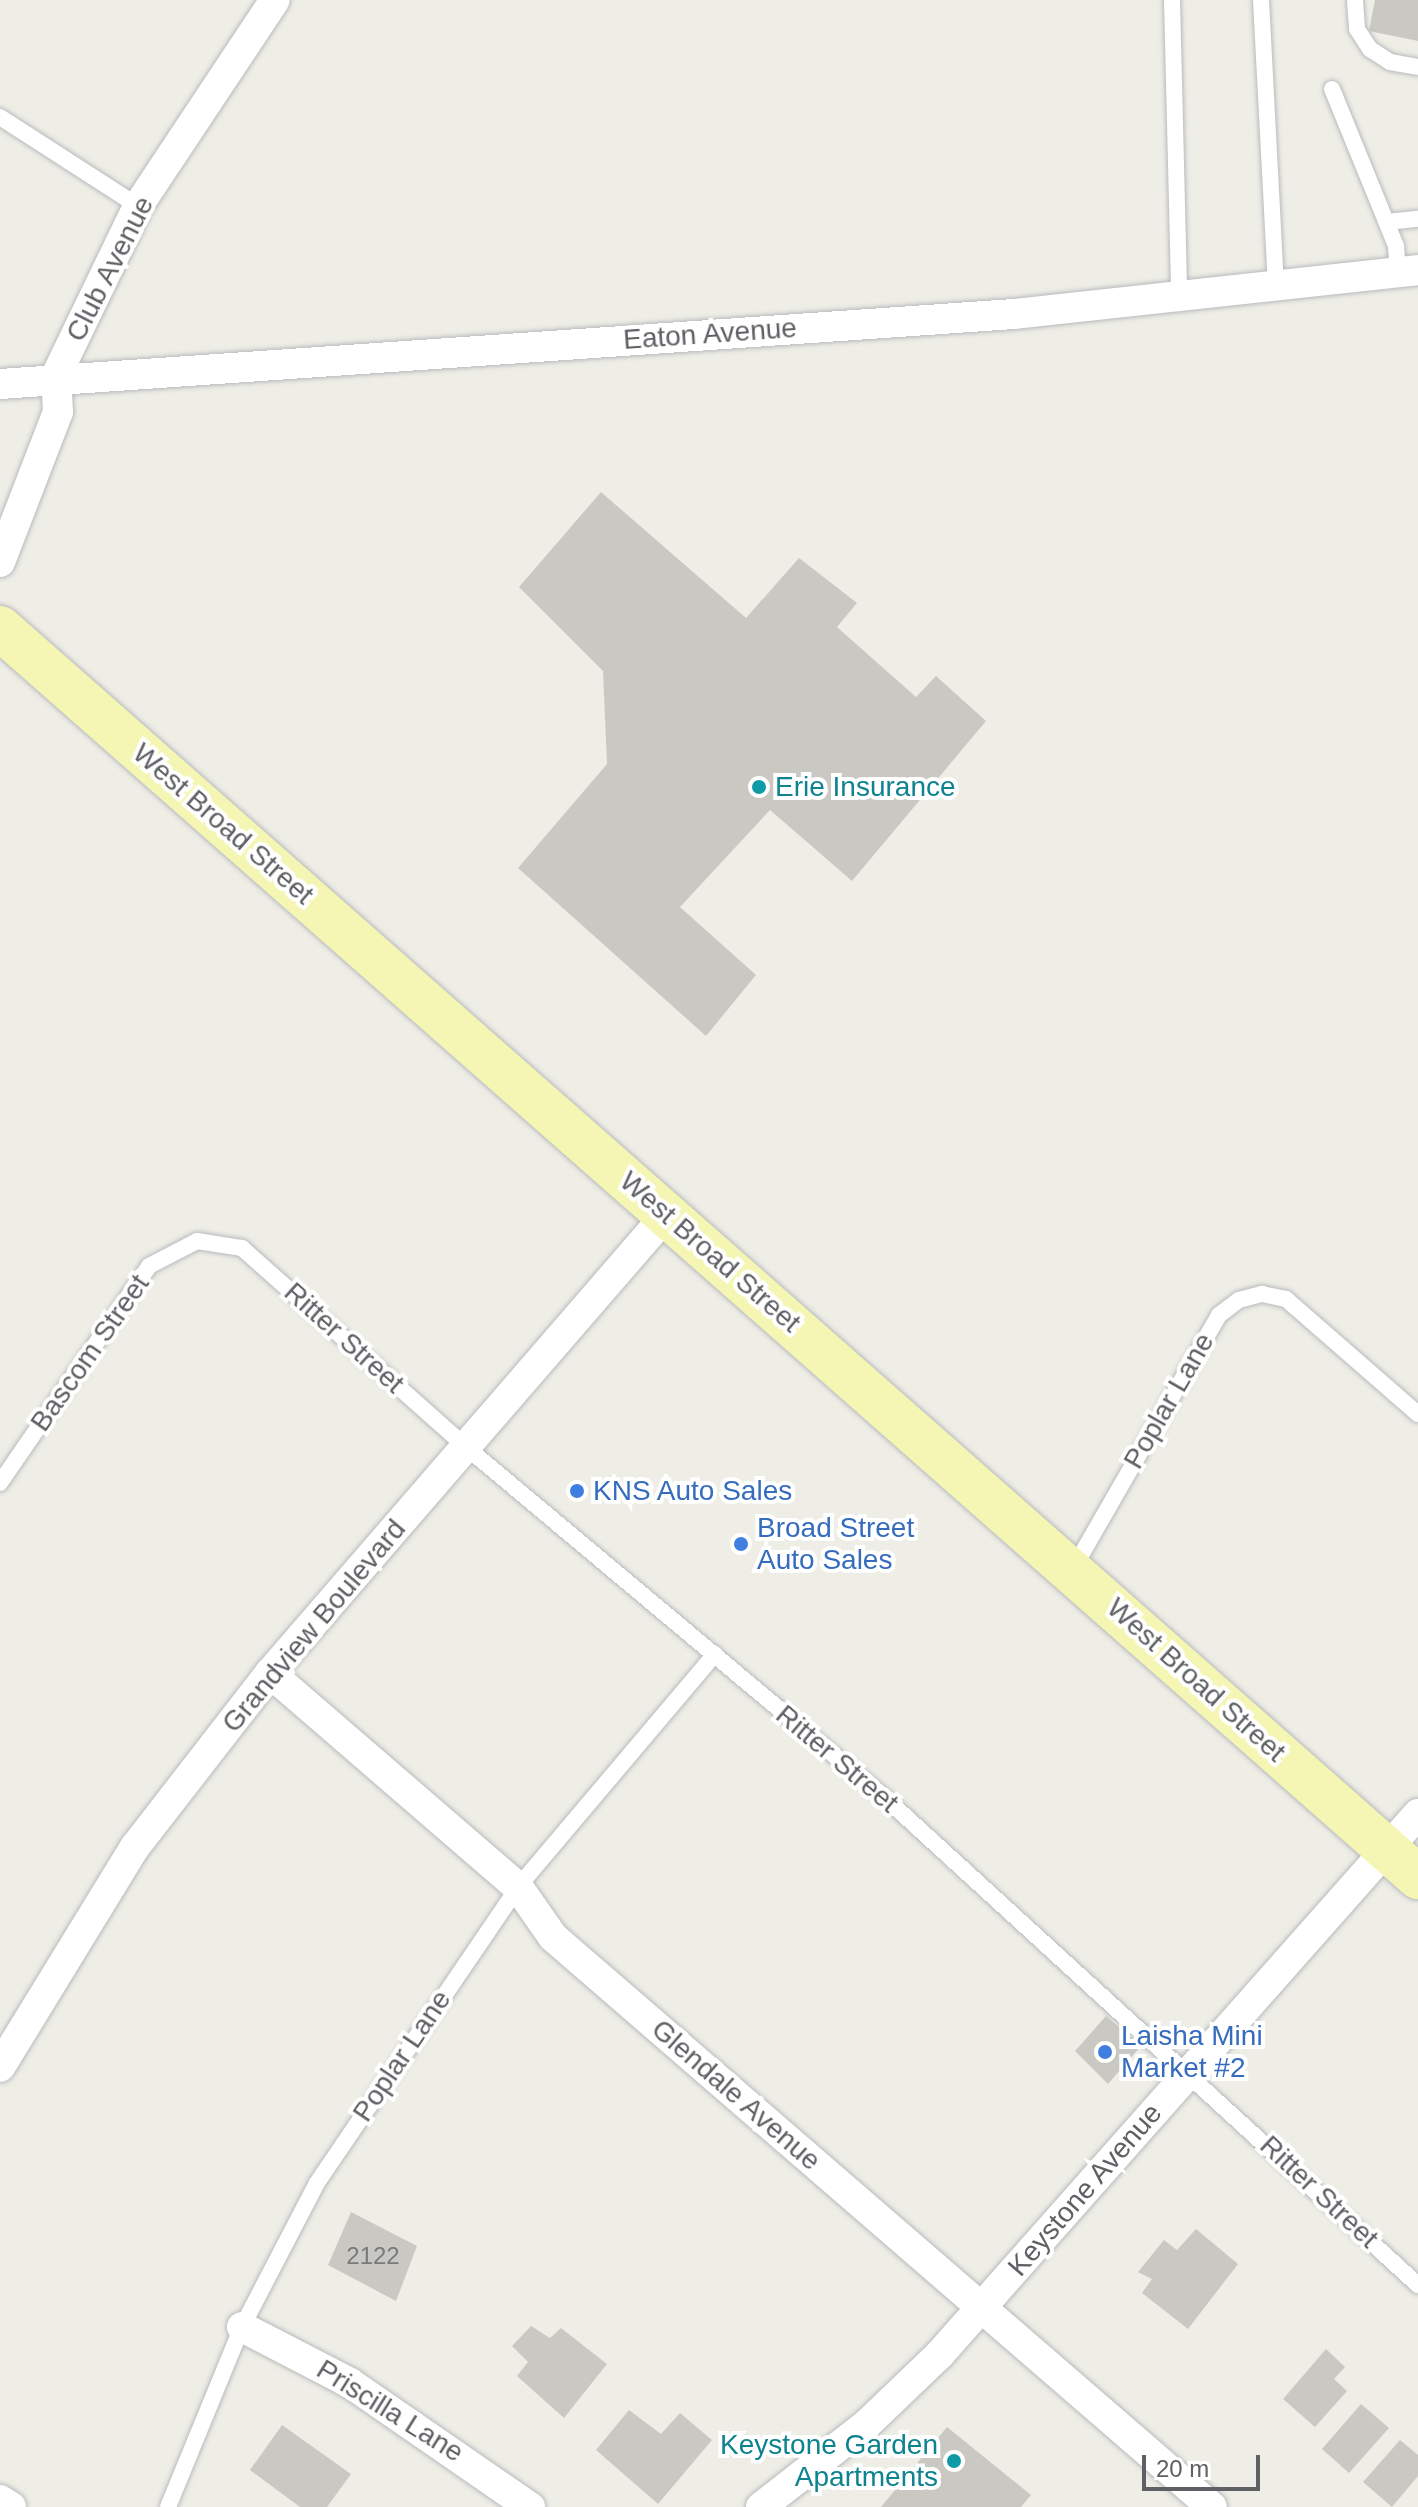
<!DOCTYPE html>
<html>
<head>
<meta charset="utf-8">
<style>
  body { margin:0 }
  #map { position:relative; width:1418px; height:2507px; overflow:hidden; background:#eeeee6; font-family:Helvetica,sans-serif }
  div>[style] { position:absolute }
  .building>* { inset:0; background:#cac8c2 }
  .roads { filter:drop-shadow(0 0 2px #b8babe) drop-shadow(0 0 2px #b8babe) }
  .service>* { height:16px; margin:-8px; padding:0 8px; transform-origin:8px; border-radius:8px; background:#fff }
  .minor>* { height:30px; margin:-15px; padding:0 15px; transform-origin:15px; border-radius:15px; background:#fff }
  .primary>* { height:44px; margin:-22px; padding:0 22px; transform-origin:22px; border-radius:22px; background:#f5f5b4 }
  .dots>* { width:22px; height:22px; translate:-50% -50%; box-sizing:border-box; border:4px solid #fff; border-radius:50% }
  span { translate:-50% -50%; white-space:nowrap; text-align:center; line-height:1.15; -webkit-text-stroke:8px #fff; paint-order:stroke }
  .number-label { font-size:24px; color:#797a7c }
  .number-label span { -webkit-text-stroke-width:0 }
  .street-label { font-size:28px; color:#5e6064 }
  .culture-label { font-size:28px; color:#0d838f }
  .left { translate:0 -50%; text-align:left }
  .right { translate:-100% -50%; text-align:right }
  .shop-label { font-size:28px; color:#366cbe }
  .scale { position:absolute; left:1142px; top:2455px; width:118px; height:36px; box-sizing:border-box; border:4px solid #5e6064; border-top:0; padding-left:10px; font-size:24px; line-height:28px; white-space:nowrap; color:#5e6064; -webkit-text-stroke:6px #fff; paint-order:stroke }
</style>
</head>
<body>
<div id="map">
  <div class="building">
    <i style="clip-path:polygon(1375px 0,1418px 0,1418px 41px,1369px 31px)"></i>
    <i style="clip-path:polygon(601px 492px,746px 618px,799px 558px,857px 603px,837px 627px,916px 697px,936px 676px,986px 721px,852px 881px,770px 810px,680px 907px,756px 975px,706px 1036px,518px 868px,607px 764px,603px 671px,519px 587px)"></i>
    <i style="clip-path:polygon(1106px 2016px,1141px 2046px,1108px 2084px,1075px 2051px)"></i>
    <i style="clip-path:polygon(351px 2212px,417px 2246px,396px 2301px,328px 2265px)"></i>
    <i style="clip-path:polygon(1196px 2229px,1238px 2264px,1188px 2329px,1142px 2293px,1152px 2279px,1138px 2272px,1164px 2240px,1177px 2250px)"></i>
    <i style="clip-path:polygon(531px 2326px,550px 2338px,561px 2328px,607px 2364px,564px 2418px,517px 2376px,528px 2362px,512px 2346px)"></i>
    <i style="clip-path:polygon(1326px 2349px,1345px 2367px,1334px 2379px,1347px 2391px,1315px 2427px,1283px 2399px)"></i>
    <i style="clip-path:polygon(1361px 2404px,1389px 2428px,1349px 2473px,1322px 2449px)"></i>
    <i style="clip-path:polygon(629px 2410px,661px 2434px,680px 2413px,712px 2440px,658px 2504px,596px 2450px)"></i>
    <i style="clip-path:polygon(282px 2425px,351px 2474px,327px 2507px,300px 2507px,250px 2470px)"></i>
    <i style="clip-path:polygon(947px 2427px,1031px 2495px,1021px 2507px,881px 2507px)"></i>
    <i style="clip-path:polygon(1400px 2440px,1418px 2455px,1418px 2476px,1392px 2507px,1363px 2482px)"></i>
  </div>
  <div class="roads">
    <div class="service">
      <i style="left:1172px;top:0;width:296px;rotate:88.6deg"></i>
      <i style="left:1261px;top:0;width:285px;rotate:87deg"></i>
      <i style="left:1355px;top:0;width:29px;rotate:86deg"></i>
      <i style="left:1357px;top:29px;width:24px;rotate:57deg"></i>
      <i style="left:1370px;top:49px;width:24px;rotate:33deg"></i>
      <i style="left:1390px;top:62px;width:28px;rotate:10deg"></i>
      <i style="left:1332px;top:89px;width:170px;rotate:67.8deg"></i>
      <i style="left:1396px;top:246px;width:26px;rotate:86deg"></i>
      <i style="left:0;top:117px;width:164px;rotate:32.8deg"></i>
      <i style="left:1387px;top:222px;width:31px;rotate:-6deg"></i>
      <i style="left:0;top:1483px;width:263px;rotate:-55.5deg"></i>
      <i style="left:149px;top:1266px;width:54px;rotate:-27.5deg"></i>
      <i style="left:197px;top:1241px;width:46px;rotate:8.8deg"></i>
      <i style="left:242px;top:1248px;width:300px;rotate:41.6deg"></i>
      <i style="left:466px;top:1447px;width:544px;rotate:39.93deg"></i>
      <i style="left:883px;top:1796px;width:725px;rotate:42.43deg"></i>
      <i style="left:1073px;top:1569px;width:293px;rotate:-60.1deg"></i>
      <i style="left:1219px;top:1315px;width:25px;rotate:-37deg"></i>
      <i style="left:1239px;top:1300px;width:24px;rotate:-15deg"></i>
      <i style="left:1262px;top:1294px;width:25px;rotate:12deg"></i>
      <i style="left:1286px;top:1299px;width:175px;rotate:41.1deg"></i>
      <i style="left:168px;top:2507px;width:195px;rotate:-67.7deg"></i>
      <i style="left:242px;top:2327px;width:162px;rotate:-62.5deg"></i>
      <i style="left:317px;top:2183px;width:358px;rotate:-55.8deg"></i>
      <i style="left:518px;top:1887px;width:305px;rotate:-49.8deg"></i>
    </div>
    <div class="minor">
      <i style="left:0;top:384px;width:1016px;rotate:-3.95deg"></i>
      <i style="left:1014px;top:314px;width:406px;rotate:-6.2deg"></i>
      <i style="left:0;top:562px;width:161px;rotate:-68.9deg"></i>
      <i style="left:58px;top:412px;width:36px;rotate:-93deg"></i>
      <i style="left:56px;top:376px;width:189px;rotate:-64.2deg"></i>
      <i style="left:138px;top:206px;width:247px;rotate:-56.4deg"></i>
      <i style="left:270px;top:1673px;width:328px;rotate:40.8deg"></i>
      <i style="left:518px;top:1887px;width:61px;rotate:55deg"></i>
      <i style="left:553px;top:1937px;width:871px;rotate:40.86deg"></i>
      <i style="left:0;top:2067px;width:258px;rotate:-58.5deg"></i>
      <i style="left:135px;top:1847px;width:220px;rotate:-52.2deg"></i>
      <i style="left:270px;top:1673px;width:607px;rotate:-49.14deg"></i>
      <i style="left:242px;top:2327px;width:122px;rotate:27.4deg"></i>
      <i style="left:350px;top:2383px;width:219px;rotate:34.6deg"></i>
      <i style="left:0;top:2500px;width:13px;rotate:32deg"></i>
      <i style="left:761px;top:2507px;width:133px;rotate:-38deg"></i>
      <i style="left:866px;top:2425px;width:103px;rotate:-43.8deg"></i>
      <i style="left:940px;top:2354px;width:721px;rotate:-48.49deg"></i>
    </div>
    <div class="primary">
      <i style="left:0;top:628px;width:1890px;rotate:41.37deg"></i>
    </div>
  </div>
  <div class="dots">
    <i style="left:759px;top:787px;background:#0f9aa8"></i>
    <i style="left:577px;top:1491px;background:#3f7fe0"></i>
    <i style="left:741px;top:1544px;background:#3f7fe0"></i>
    <i style="left:1105px;top:2052px;background:#3f7fe0"></i>
    <i style="left:954px;top:2461px;background:#0f9aa8"></i>
  </div>
  <div class="number-label">
    <span style="left:373px;top:2256px">2122</span>
  </div>
  <div class="street-label">
    <span style="left:110px;top:269px;rotate:-63deg">Club Avenue</span>
    <span style="left:710px;top:334px;rotate:-4deg">Eaton Avenue</span>
    <span style="left:223px;top:824px;rotate:41deg">West Broad Street</span>
    <span style="left:710px;top:1252px;rotate:41deg">West Broad Street</span>
    <span style="left:344px;top:1338px;rotate:42deg">Ritter Street</span>
    <span style="left:90px;top:1353px;rotate:-55deg">Bascom Street</span>
    <span style="left:1169px;top:1401px;rotate:-60deg">Poplar Lane</span>
    <span style="left:314px;top:1626px;rotate:-50deg">Grandview Boulevard</span>
    <span style="left:1196px;top:1680px;rotate:42deg">West Broad Street</span>
    <span style="left:837px;top:1759px;rotate:40deg">Ritter Street</span>
    <span style="left:402px;top:2056px;rotate:-56deg">Poplar Lane</span>
    <span style="left:736px;top:2095px;rotate:41deg">Glendale Avenue</span>
    <span style="left:1085px;top:2190px;rotate:-49deg">Keystone Avenue</span>
    <span style="left:1319px;top:2192px;rotate:43deg">Ritter Street</span>
    <span style="left:390px;top:2411px;rotate:32deg">Priscilla Lane</span>
  </div>
  <div class="culture-label">
    <span class="left" style="left:775px;top:787px">Erie Insurance</span>
    <span class="right" style="left:938px;top:2461px">Keystone Garden<br>Apartments</span>
  </div>
  <div class="shop-label">
    <span class="left" style="left:593px;top:1491px">KNS Auto Sales</span>
    <span class="left" style="left:757px;top:1544px">Broad Street<br>Auto Sales</span>
    <span class="left" style="left:1121px;top:2052px">Laisha Mini<br>Market #2</span>
  </div>
  <div class="scale">20 m</div>
</div>
</body>
</html>
